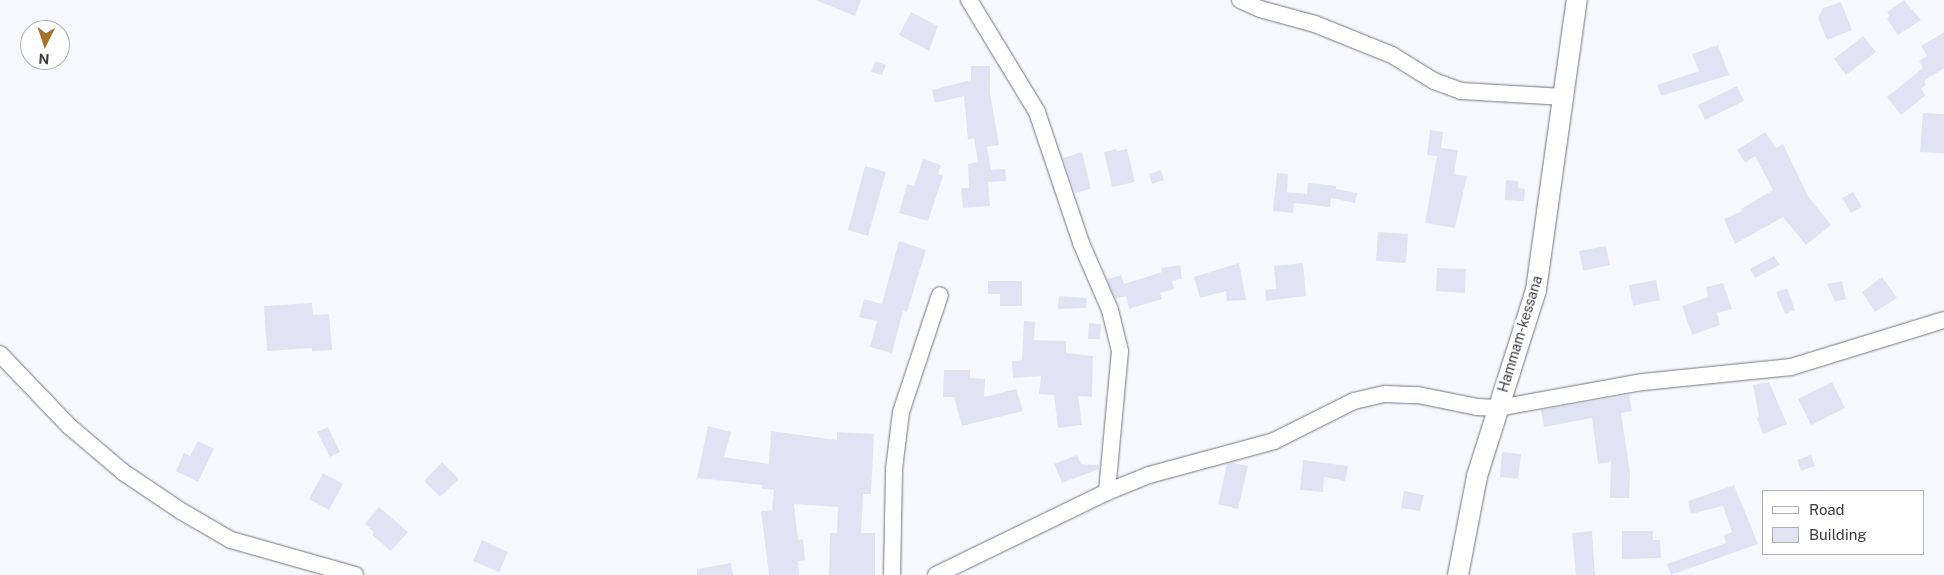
<!DOCTYPE html>
<html>
<head>
<meta charset="utf-8">
<style>
  body { margin:0 }
  #map { position:relative; width:1944px; height:575px; overflow:hidden; background:#f7f8ff; font-family:"Public Sans",sans-serif }
  div>[style] { position:absolute }
  .building>* { inset:0; background:#e1e3f5 }
  .roads { filter:drop-shadow(0 0 1px #747584) drop-shadow(0 0 1px #747584) }
  .minor>* { height:16px; margin:-8px; padding:0 8px; transform-origin:8px; border-radius:8px; background:#fff }
  .tertiary>* { height:20px; margin:-10px; padding:0 10px; transform-origin:10px; border-radius:10px; background:#fff }
  span { translate:-50% -50%; white-space:nowrap; text-align:center; line-height:1.15; -webkit-text-stroke:5px #fff; paint-order:stroke }
  .street-label { font-size:14px; color:#3b3b42 }
  .legend { position:absolute; left:1762px; top:490px; width:162px; height:65px; box-sizing:border-box; background:#fff; border:1px solid #b1b1b3; margin:0; padding:6px 9px; list-style:none; font-size:15px; color:#3b3b42 }
  .legend li { display:flex; align-items:center; gap:10px; height:25px }
  .legend b { width:25px; border:1px solid #b1b1b3 }
  .north { position:absolute; left:20px; top:20px; width:50px; height:50px; box-sizing:border-box; background:#fff; border:1px solid #b1b1b3; border-radius:50%; rotate:184deg; font-size:14px; font-weight:700; line-height:20px; text-align:center; color:#3b3b42 }
  .north::after { content:''; display:block; margin:auto; width:18px; height:22px; background:#a6722b; clip-path:polygon(50% 0,100% 100%,50% 72%,0 100%) }
</style>
</head>
<body>
<div id="map">
  <div class="building">
    <i style="clip-path:polygon(815px 0,861px 0,855px 16px)"></i>
    <i style="clip-path:polygon(1904px 0,1921px 20px,1898px 35px,1887px 19px,1890px 16px,1887px 12px)"></i>
    <i style="clip-path:polygon(1841px 2px,1852px 30px,1827px 40px,1818px 18px,1823px 8px)"></i>
    <i style="clip-path:polygon(911px 12px,938px 26px,929px 51px,899px 35px)"></i>
    <i style="clip-path:polygon(1944px 32px,1944px 68px,1924px 81px,1926px 84px,1921px 89px,1926px 95px,1901px 115px,1887px 97px,1923px 68px,1919px 61px,1927px 56px,1921px 46px)"></i>
    <i style="clip-path:polygon(1863px 36px,1876px 52px,1846px 75px,1834px 59px)"></i>
    <i style="clip-path:polygon(1718px 45px,1729px 75px,1661px 96px,1657px 85px,1699px 71px,1692px 54px)"></i>
    <i style="clip-path:polygon(875px 61px,886px 65px,882px 75px,871px 72px)"></i>
    <i style="clip-path:polygon(971px 66px,990px 66px,990px 93px,999px 145px,987px 147px,991px 170px,1005px 169px,1006px 181px,988px 182px,990px 206px,963px 208px,961px 188px,969px 188px,968px 164px,978px 162px,974px 138px,968px 140px,964px 96px,935px 103px,932px 90px,971px 80px)"></i>
    <i style="clip-path:polygon(1737px 86px,1744px 101px,1705px 120px,1698px 105px)"></i>
    <i style="clip-path:polygon(1923px 113px,1944px 114px,1944px 153px,1920px 152px)"></i>
    <i style="clip-path:polygon(1430px 130px,1443px 132px,1441px 148px,1458px 150px,1454px 174px,1467px 176px,1455px 228px,1425px 223px,1437px 156px,1427px 155px)"></i>
    <i style="clip-path:polygon(1765px 132px,1776px 148px,1783px 144px,1808px 196px,1831px 225px,1806px 245px,1783px 217px,1735px 244px,1724px 219px,1742px 211px,1741px 209px,1773px 190px,1755px 156px,1745px 163px,1737px 150px)"></i>
    <i style="clip-path:polygon(1116px 149px,1117px 151px,1127px 149px,1135px 182px,1112px 187px,1104px 152px)"></i>
    <i style="clip-path:polygon(1082px 152px,1091px 189px,1075px 193px,1063px 158px)"></i>
    <i style="clip-path:polygon(923px 159px,941px 165px,938px 174px,943px 176px,928px 221px,899px 213px,907px 184px,914px 186px)"></i>
    <i style="clip-path:polygon(865px 166px,886px 172px,868px 236px,848px 230px)"></i>
    <i style="clip-path:polygon(1161px 170px,1164px 180px,1152px 184px,1149px 174px)"></i>
    <i style="clip-path:polygon(1277px 173px,1288px 174px,1287px 192px,1307px 194px,1308px 183px,1336px 186px,1336px 189px,1357px 193px,1355px 203px,1331px 198px,1330px 207px,1294px 203px,1293px 213px,1273px 211px)"></i>
    <i style="clip-path:polygon(1506px 180px,1518px 181px,1518px 188px,1525px 189px,1524px 201px,1505px 200px)"></i>
    <i style="clip-path:polygon(1853px 192px,1862px 207px,1851px 213px,1842px 198px)"></i>
    <i style="clip-path:polygon(1378px 232px,1408px 234px,1406px 263px,1376px 261px)"></i>
    <i style="clip-path:polygon(899px 241px,926px 250px,907px 312px,903px 311px,892px 353px,870px 347px,877px 321px,859px 317px,864px 299px,882px 304px)"></i>
    <i style="clip-path:polygon(1606px 246px,1610px 265px,1583px 271px,1579px 251px)"></i>
    <i style="clip-path:polygon(1774px 256px,1780px 265px,1755px 278px,1750px 269px)"></i>
    <i style="clip-path:polygon(1239px 263px,1246px 300px,1227px 301px,1226px 291px,1200px 298px,1194px 277px)"></i>
    <i style="clip-path:polygon(1303px 263px,1306px 296px,1266px 301px,1265px 290px,1276px 289px,1274px 266px)"></i>
    <i style="clip-path:polygon(1180px 265px,1182px 279px,1172px 281px,1174px 289px,1160px 293px,1162px 299px,1129px 309px,1126px 296px,1116px 299px,1107px 279px,1121px 275px,1124px 284px,1162px 272px,1161px 268px)"></i>
    <i style="clip-path:polygon(1437px 268px,1466px 269px,1465px 293px,1436px 291px)"></i>
    <i style="clip-path:polygon(1882px 277px,1897px 298px,1875px 312px,1862px 292px)"></i>
    <i style="clip-path:polygon(1656px 280px,1660px 300px,1633px 306px,1629px 285px)"></i>
    <i style="clip-path:polygon(988px 281px,1022px 281px,1022px 306px,1000px 306px,1000px 294px,988px 294px)"></i>
    <i style="clip-path:polygon(1842px 281px,1846px 299px,1835px 302px,1827px 284px)"></i>
    <i style="clip-path:polygon(1723px 283px,1732px 309px,1717px 313px,1720px 325px,1692px 335px,1682px 306px,1708px 297px,1706px 287px)"></i>
    <i style="clip-path:polygon(1787px 288px,1795px 310px,1785px 314px,1776px 292px)"></i>
    <i style="clip-path:polygon(1059px 296px,1087px 298px,1086px 308px,1058px 309px)"></i>
    <i style="clip-path:polygon(312px 303px,313px 315px,329px 314px,332px 350px,312px 351px,312px 348px,267px 351px,264px 306px)"></i>
    <i style="clip-path:polygon(1024px 321px,1035px 322px,1034px 340px,1066px 341px,1066px 353px,1093px 356px,1092px 397px,1078px 396px,1082px 425px,1058px 428px,1054px 395px,1039px 394px,1041px 376px,1013px 378px,1012px 361px,1022px 360px)"></i>
    <i style="clip-path:polygon(1089px 323px,1101px 324px,1100px 339px,1088px 339px)"></i>
    <i style="clip-path:polygon(944px 370px,970px 370px,970px 378px,985px 379px,984px 397px,1016px 389px,1023px 411px,962px 426px,954px 397px,943px 397px)"></i>
    <i style="clip-path:polygon(1769px 382px,1787px 424px,1763px 434px,1757px 418px,1759px 417px,1753px 385px)"></i>
    <i style="clip-path:polygon(1832px 382px,1845px 408px,1811px 425px,1798px 399px)"></i>
    <i style="clip-path:polygon(1629px 395px,1632px 411px,1621px 413px,1630px 473px,1629px 498px,1610px 498px,1611px 462px,1598px 464px,1592px 418px,1544px 427px,1541px 410px)"></i>
    <i style="clip-path:polygon(708px 426px,731px 432px,724px 457px,769px 464px,771px 431px,837px 440px,837px 432px,874px 434px,871px 494px,863px 494px,861px 533px,875px 533px,875px 575px,829px 575px,830px 533px,837px 533px,838px 507px,794px 504px,798px 540px,803px 539px,805px 560px,798px 561px,799px 575px,769px 575px,761px 511px,772px 510px,774px 490px,762px 489px,762px 485px,697px 478px)"></i>
    <i style="clip-path:polygon(328px 427px,340px 452px,330px 457px,317px 432px)"></i>
    <i style="clip-path:polygon(198px 441px,214px 449px,198px 482px,176px 471px,184px 453px,190px 456px)"></i>
    <i style="clip-path:polygon(1502px 452px,1521px 454px,1518px 479px,1500px 477px)"></i>
    <i style="clip-path:polygon(1077px 455px,1081px 464px,1099px 465px,1099px 469px,1062px 483px,1054px 464px)"></i>
    <i style="clip-path:polygon(1811px 455px,1815px 466px,1801px 471px,1797px 460px)"></i>
    <i style="clip-path:polygon(1303px 460px,1348px 466px,1345px 481px,1324px 477px,1323px 492px,1300px 490px)"></i>
    <i style="clip-path:polygon(442px 462px,459px 479px,440px 497px,424px 481px)"></i>
    <i style="clip-path:polygon(1233px 463px,1248px 466px,1238px 509px,1218px 504px,1227px 464px)"></i>
    <i style="clip-path:polygon(323px 473px,343px 484px,329px 510px,309px 499px)"></i>
    <i style="clip-path:polygon(1734px 485px,1758px 544px,1671px 575px,1667px 564px,1726px 543px,1724px 535px,1732px 532px,1723px 506px,1691px 514px,1688px 501px)"></i>
    <i style="clip-path:polygon(1404px 491px,1424px 495px,1420px 511px,1401px 508px)"></i>
    <i style="clip-path:polygon(379px 507px,408px 532px,391px 551px,372px 535px,374px 532px,365px 524px)"></i>
    <i style="clip-path:polygon(1592px 531px,1595px 575px,1576px 575px,1572px 533px)"></i>
    <i style="clip-path:polygon(1622px 531px,1653px 531px,1653px 540px,1660px 540px,1661px 558px,1622px 559px)"></i>
    <i style="clip-path:polygon(482px 540px,508px 552px,499px 572px,473px 561px)"></i>
    <i style="clip-path:polygon(731px 563px,733px 575px,697px 575px,697px 569px)"></i>
  </div>
  <div class="roads">
    <div class="minor">
      <i style="left:969px;top:0;width:131px;rotate:58.7deg"></i>
      <i style="left:1037px;top:112px;width:138px;rotate:71.4deg"></i>
      <i style="left:1081px;top:243px;width:73px;rotate:66.6deg"></i>
      <i style="left:1110px;top:310px;width:42px;rotate:76.3deg"></i>
      <i style="left:1120px;top:351px;width:142px;rotate:95.3deg"></i>
      <i style="left:1240px;top:0;width:22px;rotate:24deg"></i>
      <i style="left:1260px;top:9px;width:57px;rotate:15.3deg"></i>
      <i style="left:1315px;top:24px;width:83px;rotate:21.9deg"></i>
      <i style="left:1392px;top:55px;width:49px;rotate:31.8deg"></i>
      <i style="left:1434px;top:81px;width:29px;rotate:20deg"></i>
      <i style="left:1461px;top:91px;width:104px;rotate:3.3deg"></i>
      <i style="left:0;top:354px;width:100px;rotate:46.2deg"></i>
      <i style="left:69px;top:426px;width:71px;rotate:40.4deg"></i>
      <i style="left:123px;top:472px;width:70px;rotate:33.9deg"></i>
      <i style="left:181px;top:511px;width:58px;rotate:30.1deg"></i>
      <i style="left:231px;top:540px;width:129px;rotate:15.8deg"></i>
      <i style="left:892px;top:575px;width:106px;rotate:-88.9deg"></i>
      <i style="left:894px;top:469px;width:57px;rotate:-83deg"></i>
      <i style="left:901px;top:412px;width:123px;rotate:-71.6deg"></i>
      <i style="left:936px;top:575px;width:190px;rotate:-25.9deg"></i>
      <i style="left:1107px;top:492px;width:45px;rotate:-22deg"></i>
      <i style="left:1149px;top:475px;width:130px;rotate:-15.2deg"></i>
      <i style="left:1274px;top:441px;width:89px;rotate:-26.6deg"></i>
      <i style="left:1354px;top:401px;width:32px;rotate:-13deg"></i>
      <i style="left:1385px;top:394px;width:33px;rotate:2deg"></i>
      <i style="left:1418px;top:395px;width:60px;rotate:11.5deg"></i>
      <i style="left:1477px;top:407px;width:21px;rotate:3deg"></i>
      <i style="left:1498px;top:408px;width:147px;rotate:-10.2deg"></i>
      <i style="left:1643px;top:382px;width:149px;rotate:-5.8deg"></i>
      <i style="left:1791px;top:367px;width:160px;rotate:-17.1deg"></i>
    </div>
    <div class="tertiary">
      <i style="left:1458px;top:575px;width:101px;rotate:-79.1deg"></i>
      <i style="left:1477px;top:476px;width:195px;rotate:-72.4deg"></i>
      <i style="left:1536px;top:290px;width:293px;rotate:-82deg"></i>
    </div>
  </div>
  <div class="street-label">
    <span style="left:1520px;top:334px;rotate:-73deg">Hammam-kessana</span>
  </div>
  <ul class="legend">
  <li><b style="height:6px;background:#fff"></b>Road</li>
  <li><b style="height:14px;background:#e1e3f5"></b>Building</li>
  </ul>
  <div class="north">N</div>
</div>
</body>
</html>
